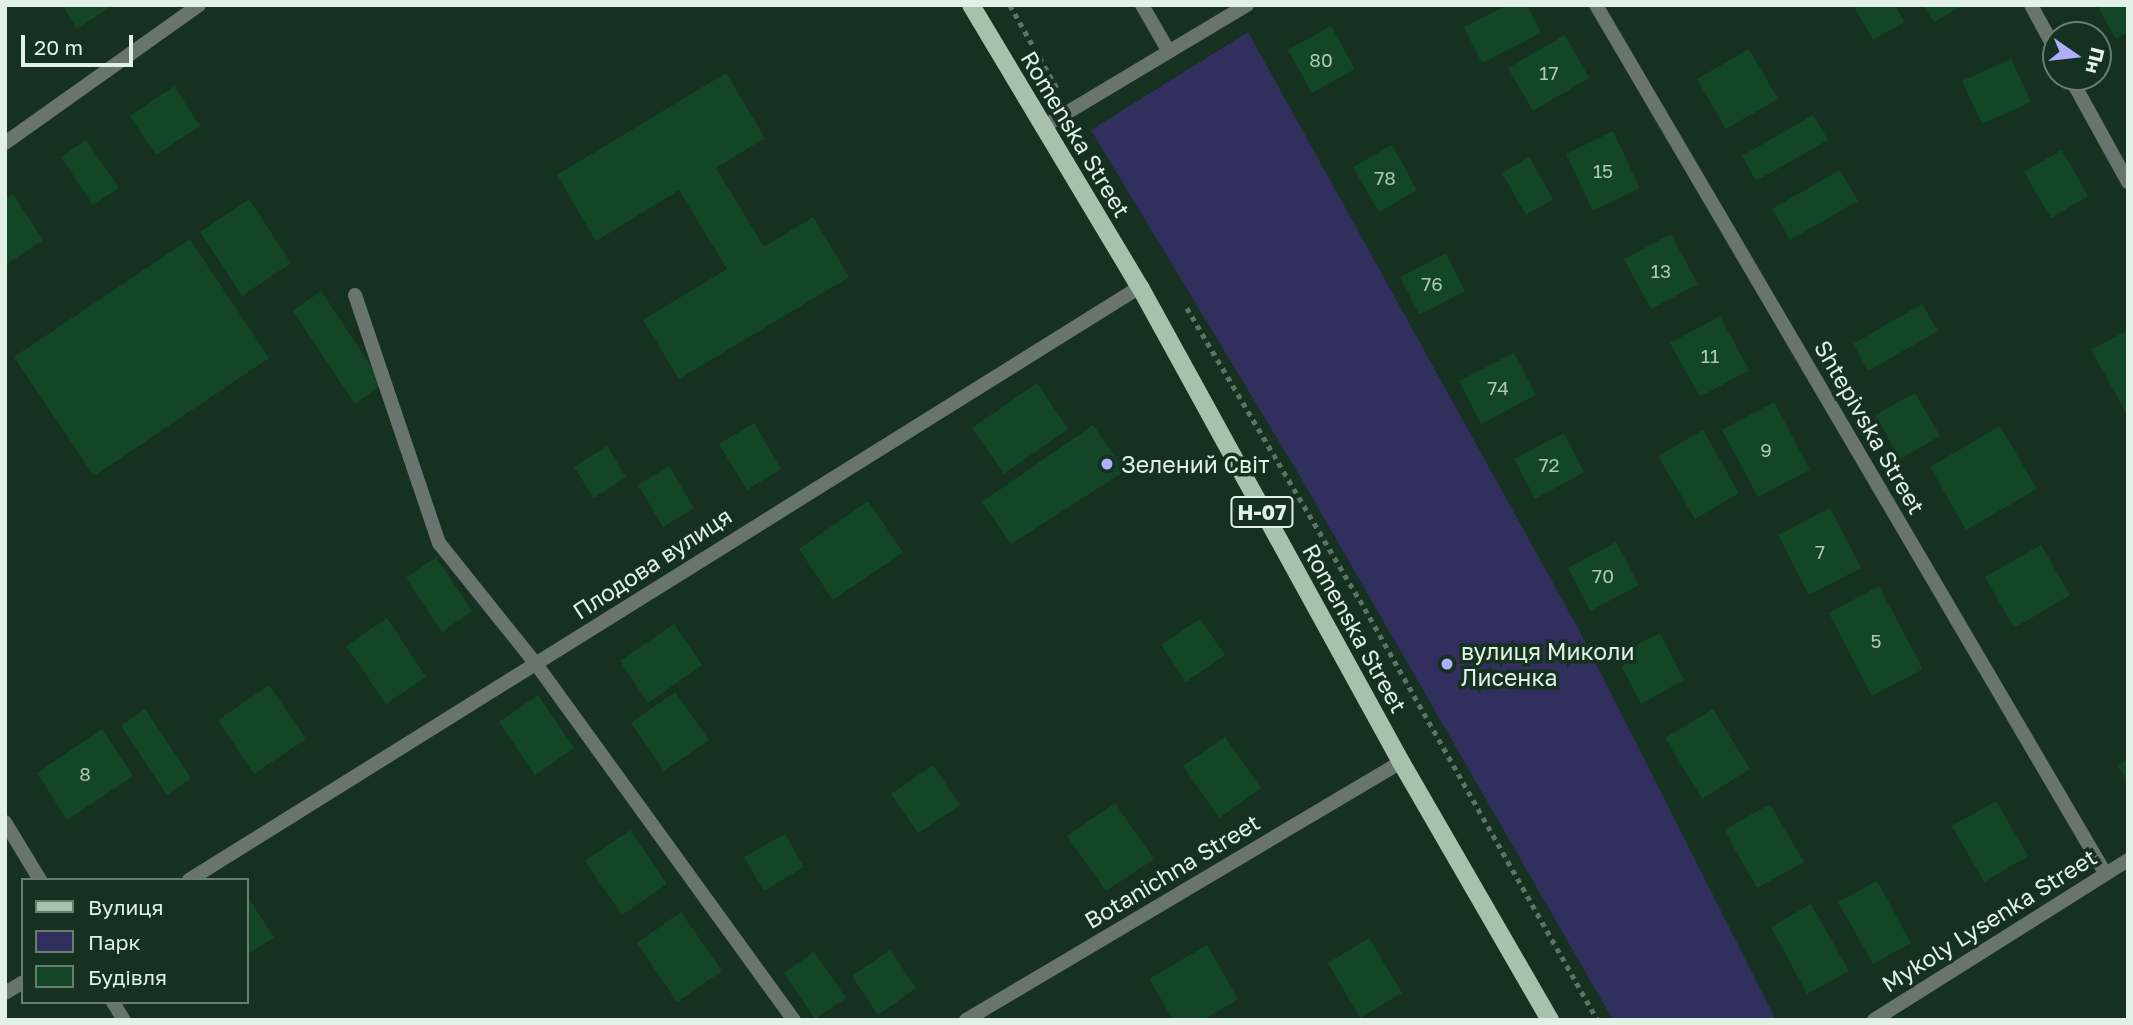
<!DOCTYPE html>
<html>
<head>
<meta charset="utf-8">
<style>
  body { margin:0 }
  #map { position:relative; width:2133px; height:1025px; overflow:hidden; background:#16311f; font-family:"Golos Text",sans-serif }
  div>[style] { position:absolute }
  .green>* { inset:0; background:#302f5d }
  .building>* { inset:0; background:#134627 }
  .path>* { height:4.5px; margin-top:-2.25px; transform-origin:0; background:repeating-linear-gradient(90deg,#5d7464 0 5px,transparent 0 10px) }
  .service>* { height:14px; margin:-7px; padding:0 7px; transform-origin:7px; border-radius:7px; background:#69756c }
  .minor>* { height:14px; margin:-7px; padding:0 7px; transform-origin:7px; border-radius:7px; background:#69756c }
  .primary>* { height:18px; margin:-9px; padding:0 9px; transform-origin:9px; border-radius:9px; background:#a7c1ad }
  .dots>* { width:19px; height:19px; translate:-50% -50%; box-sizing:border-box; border:4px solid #16311f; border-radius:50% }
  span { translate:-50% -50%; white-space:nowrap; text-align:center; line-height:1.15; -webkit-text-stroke:7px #16311f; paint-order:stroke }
  .number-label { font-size:19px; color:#aec6b6 }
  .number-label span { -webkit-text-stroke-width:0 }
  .shield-label span { padding:2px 5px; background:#16311f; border:2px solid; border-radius:5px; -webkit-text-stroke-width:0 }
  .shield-label { font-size:21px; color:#e1f1e5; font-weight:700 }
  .street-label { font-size:23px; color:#e1f1e5 }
  .poi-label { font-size:23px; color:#e1f1e5 }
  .left { translate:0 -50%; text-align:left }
  .frame { position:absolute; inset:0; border:7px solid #e1f1e5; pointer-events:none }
  .legend { position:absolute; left:21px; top:878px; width:228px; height:126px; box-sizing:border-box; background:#16311f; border:2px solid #677e6e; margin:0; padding:9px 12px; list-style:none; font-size:21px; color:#e1f1e5 }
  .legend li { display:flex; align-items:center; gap:14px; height:35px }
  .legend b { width:35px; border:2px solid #677e6e }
  .north { position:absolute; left:2042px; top:21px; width:70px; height:70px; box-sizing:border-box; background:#16311f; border:2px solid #677e6e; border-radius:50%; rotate:104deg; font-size:19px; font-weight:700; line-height:28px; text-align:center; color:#e1f1e5 }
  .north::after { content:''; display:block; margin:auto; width:24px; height:32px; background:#adaffb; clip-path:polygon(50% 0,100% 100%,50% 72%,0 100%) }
  .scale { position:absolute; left:21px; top:35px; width:112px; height:32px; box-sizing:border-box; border:4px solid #e1f1e5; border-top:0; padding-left:9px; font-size:21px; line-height:24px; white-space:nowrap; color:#e1f1e5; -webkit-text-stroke:5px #16311f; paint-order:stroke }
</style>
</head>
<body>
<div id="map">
  <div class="green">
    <i style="clip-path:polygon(1248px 32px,1579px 630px,1776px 1020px,1613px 1020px,1301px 478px,1091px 130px)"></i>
  </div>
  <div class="building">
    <i style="clip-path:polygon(62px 5px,113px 5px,77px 29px)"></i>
    <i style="clip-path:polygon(1508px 5px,1527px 5px,1541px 33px,1482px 63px,1464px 27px)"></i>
    <i style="clip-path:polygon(1853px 5px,1895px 5px,1904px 22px,1873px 40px)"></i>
    <i style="clip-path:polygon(1924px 5px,1964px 5px,1934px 22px)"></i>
    <i style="clip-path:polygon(2097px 5px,2128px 5px,2128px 32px,2116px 39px)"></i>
    <i style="clip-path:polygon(1331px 26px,1355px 69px,1312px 93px,1288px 50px)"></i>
    <i style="clip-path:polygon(1565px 35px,1589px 78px,1533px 111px,1508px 68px)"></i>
    <i style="clip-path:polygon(1749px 49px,1778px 99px,1726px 129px,1697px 79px)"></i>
    <i style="clip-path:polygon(2011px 59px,2031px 102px,1982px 124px,1962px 81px)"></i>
    <i style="clip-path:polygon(726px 73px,765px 138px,716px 168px,764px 247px,813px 217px,849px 277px,679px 379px,643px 320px,727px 269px,679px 190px,596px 241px,557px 175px)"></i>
    <i style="clip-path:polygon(174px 86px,200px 126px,156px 155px,130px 116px)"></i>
    <i style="clip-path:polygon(1813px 115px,1828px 140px,1756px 181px,1742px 156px)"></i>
    <i style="clip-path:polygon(1613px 131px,1640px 188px,1593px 211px,1566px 154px)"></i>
    <i style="clip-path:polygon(86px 140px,119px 188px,93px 205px,61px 157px)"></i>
    <i style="clip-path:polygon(1392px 145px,1417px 190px,1379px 212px,1353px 167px)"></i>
    <i style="clip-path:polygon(2062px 150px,2088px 196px,2051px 218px,2024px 172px)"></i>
    <i style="clip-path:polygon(1529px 157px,1553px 199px,1526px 215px,1502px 173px)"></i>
    <i style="clip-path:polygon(1840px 170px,1858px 201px,1790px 240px,1772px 209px)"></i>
    <i style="clip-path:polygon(13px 194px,43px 240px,7px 264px,5px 199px)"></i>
    <i style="clip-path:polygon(249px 199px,291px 263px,242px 296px,200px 232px)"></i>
    <i style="clip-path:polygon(1671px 234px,1698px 284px,1651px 309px,1624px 259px)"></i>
    <i style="clip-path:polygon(190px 239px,269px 358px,94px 476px,14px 357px)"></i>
    <i style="clip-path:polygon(1446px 253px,1465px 291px,1419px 315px,1400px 277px)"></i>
    <i style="clip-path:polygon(321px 291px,383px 384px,355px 404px,293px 311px)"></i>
    <i style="clip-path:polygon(1922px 304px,1938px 331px,1868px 371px,1853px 344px)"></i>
    <i style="clip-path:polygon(1720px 316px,1749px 370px,1700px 397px,1670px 343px)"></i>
    <i style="clip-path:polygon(2128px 330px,2128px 416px,2091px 350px)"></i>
    <i style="clip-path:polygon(1514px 353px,1536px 395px,1481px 424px,1459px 381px)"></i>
    <i style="clip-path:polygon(1037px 383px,1068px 429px,1004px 474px,972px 428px)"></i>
    <i style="clip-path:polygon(1915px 393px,1940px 436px,1900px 459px,1875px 415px)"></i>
    <i style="clip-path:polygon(1774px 402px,1810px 470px,1758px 497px,1722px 430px)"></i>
    <i style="clip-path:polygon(754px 423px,781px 469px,747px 490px,719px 444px)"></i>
    <i style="clip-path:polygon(1093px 425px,1125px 471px,1011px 544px,982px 502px)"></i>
    <i style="clip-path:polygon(2000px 426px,2037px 489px,1966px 530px,1930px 467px)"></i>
    <i style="clip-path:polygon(1703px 430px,1739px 493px,1695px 519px,1658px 456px)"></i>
    <i style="clip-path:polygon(1564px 433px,1584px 472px,1535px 499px,1514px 459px)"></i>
    <i style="clip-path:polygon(607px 446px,626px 477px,594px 498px,574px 467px)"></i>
    <i style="clip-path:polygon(669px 466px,694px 508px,663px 527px,638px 485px)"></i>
    <i style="clip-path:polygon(868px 501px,903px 552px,833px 600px,799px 549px)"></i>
    <i style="clip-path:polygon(1830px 508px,1861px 568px,1809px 595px,1778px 535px)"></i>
    <i style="clip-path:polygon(1616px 542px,1639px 585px,1590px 611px,1568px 568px)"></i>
    <i style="clip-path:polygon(2041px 545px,2070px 595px,2014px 628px,1985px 577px)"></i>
    <i style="clip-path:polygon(436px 557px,472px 611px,442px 632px,406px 578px)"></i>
    <i style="clip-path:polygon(1879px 586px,1923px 669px,1872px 696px,1829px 613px)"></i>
    <i style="clip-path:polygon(387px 618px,426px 677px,386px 704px,346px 646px)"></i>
    <i style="clip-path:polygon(1200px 619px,1225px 655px,1186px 682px,1161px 645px)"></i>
    <i style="clip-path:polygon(674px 624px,702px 665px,648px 703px,620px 661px)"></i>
    <i style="clip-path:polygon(1660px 633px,1684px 680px,1641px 704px,1616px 656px)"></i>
    <i style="clip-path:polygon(269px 685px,306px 739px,254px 774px,218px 720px)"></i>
    <i style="clip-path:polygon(675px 692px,709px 740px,664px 771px,631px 723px)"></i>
    <i style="clip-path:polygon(538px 695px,574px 748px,535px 775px,499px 722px)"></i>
    <i style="clip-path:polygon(145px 709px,191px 778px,167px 795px,121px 726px)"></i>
    <i style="clip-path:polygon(1713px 709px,1750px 769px,1702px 799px,1665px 738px)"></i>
    <i style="clip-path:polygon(102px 729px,133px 776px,67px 820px,37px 773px)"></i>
    <i style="clip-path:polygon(1225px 737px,1261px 788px,1219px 818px,1183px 766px)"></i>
    <i style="clip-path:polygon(2128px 759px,2128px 783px,2118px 765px)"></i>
    <i style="clip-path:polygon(933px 765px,960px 805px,918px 833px,891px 794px)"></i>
    <i style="clip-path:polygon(1996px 801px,2028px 856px,1984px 882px,1952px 826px)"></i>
    <i style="clip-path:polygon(1115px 803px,1154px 859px,1106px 891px,1067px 836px)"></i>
    <i style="clip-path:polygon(1770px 804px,1804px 862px,1757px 888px,1724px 830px)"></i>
    <i style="clip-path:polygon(630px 830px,667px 884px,622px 915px,585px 861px)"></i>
    <i style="clip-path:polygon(785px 834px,804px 867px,764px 891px,744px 857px)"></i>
    <i style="clip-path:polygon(1877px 881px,1911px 943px,1873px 964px,1838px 902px)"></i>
    <i style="clip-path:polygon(247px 896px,274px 937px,247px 955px)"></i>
    <i style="clip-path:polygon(1811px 904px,1849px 971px,1807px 994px,1771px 927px)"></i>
    <i style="clip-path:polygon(681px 912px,722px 971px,677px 1002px,637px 943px)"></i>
    <i style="clip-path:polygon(1369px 938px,1402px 993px,1360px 1018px,1328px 963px)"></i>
    <i style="clip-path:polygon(1207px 945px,1238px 999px,1203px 1020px,1173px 1020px,1149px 979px)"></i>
    <i style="clip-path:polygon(890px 950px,916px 988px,878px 1015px,852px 976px)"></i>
    <i style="clip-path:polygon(814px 952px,846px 998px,815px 1019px,784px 973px)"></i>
  </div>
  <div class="path">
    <i style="left:1010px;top:5px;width:98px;rotate:60.5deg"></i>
    <i style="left:1187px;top:308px;width:339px;rotate:59.4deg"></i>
    <i style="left:1360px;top:600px;width:483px;rotate:60.5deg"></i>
  </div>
  <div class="service">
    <i style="left:1142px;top:5px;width:52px;rotate:60deg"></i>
    <i style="left:355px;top:295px;width:262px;rotate:71.3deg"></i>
    <i style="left:439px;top:543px;width:155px;rotate:51.3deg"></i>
    <i style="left:536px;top:664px;width:440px;rotate:54.1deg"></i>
  </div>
  <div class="minor">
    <i style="left:1596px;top:5px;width:1006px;rotate:59.61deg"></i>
    <i style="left:2031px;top:5px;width:52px;rotate:61.5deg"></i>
    <i style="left:2070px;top:77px;width:120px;rotate:61.1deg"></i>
    <i style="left:1043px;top:127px;width:238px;rotate:-30.9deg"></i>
    <i style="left:5px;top:143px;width:238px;rotate:-35.4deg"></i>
    <i style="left:5px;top:822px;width:68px;rotate:58.9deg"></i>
    <i style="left:189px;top:880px;width:1121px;rotate:-31.95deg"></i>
    <i style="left:5px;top:993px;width:21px;rotate:-31deg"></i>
    <i style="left:113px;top:1002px;width:21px;rotate:59deg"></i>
    <i style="left:966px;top:1020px;width:506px;rotate:-30.67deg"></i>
    <i style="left:1874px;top:1020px;width:300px;rotate:-32.2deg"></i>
  </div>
  <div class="primary">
    <i style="left:971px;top:5px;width:329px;rotate:59.1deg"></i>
    <i style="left:1140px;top:287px;width:542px;rotate:61.21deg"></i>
    <i style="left:1401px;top:762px;width:298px;rotate:60deg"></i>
  </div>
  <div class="dots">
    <i style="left:1107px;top:464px;background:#adaffb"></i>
    <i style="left:1447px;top:664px;background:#adaffb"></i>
  </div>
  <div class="number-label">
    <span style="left:1321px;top:60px">80</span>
    <span style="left:1549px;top:73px">17</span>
    <span style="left:1603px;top:171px">15</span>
    <span style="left:1385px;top:178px">78</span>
    <span style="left:1661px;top:271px">13</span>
    <span style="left:1432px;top:284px">76</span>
    <span style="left:1710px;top:356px">11</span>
    <span style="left:1498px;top:388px">74</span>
    <span style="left:1766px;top:450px">9</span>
    <span style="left:1549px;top:465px">72</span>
    <span style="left:1820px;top:552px">7</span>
    <span style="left:1603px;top:576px">70</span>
    <span style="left:1876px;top:641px">5</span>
    <span style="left:85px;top:774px">8</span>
  </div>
  <div class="shield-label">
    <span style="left:1262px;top:512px">Н-07</span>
  </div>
  <div class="street-label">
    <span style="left:1076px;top:134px;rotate:59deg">Romenska Street</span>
    <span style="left:1870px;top:427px;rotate:60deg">Shtepivska Street</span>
    <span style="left:652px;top:563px;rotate:-33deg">Плодова вулиця</span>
    <span style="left:1355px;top:628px;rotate:61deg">Romenska Street</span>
    <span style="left:1172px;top:871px;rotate:-31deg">Botanichna Street</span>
    <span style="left:1989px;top:920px;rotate:-32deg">Mykoly Lysenka Street</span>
  </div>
  <div class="poi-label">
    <span class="left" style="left:1121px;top:464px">Зелений Світ</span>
    <span class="left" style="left:1461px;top:664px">вулиця Миколи<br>Лисенка</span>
  </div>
  <div class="frame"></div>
  <ul class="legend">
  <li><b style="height:9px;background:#a7c1ad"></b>Вулиця</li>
  <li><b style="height:19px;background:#302f5d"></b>Парк</li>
  <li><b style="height:19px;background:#134627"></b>Будівля</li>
  </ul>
  <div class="north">Пн</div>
  <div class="scale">20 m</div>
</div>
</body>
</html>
